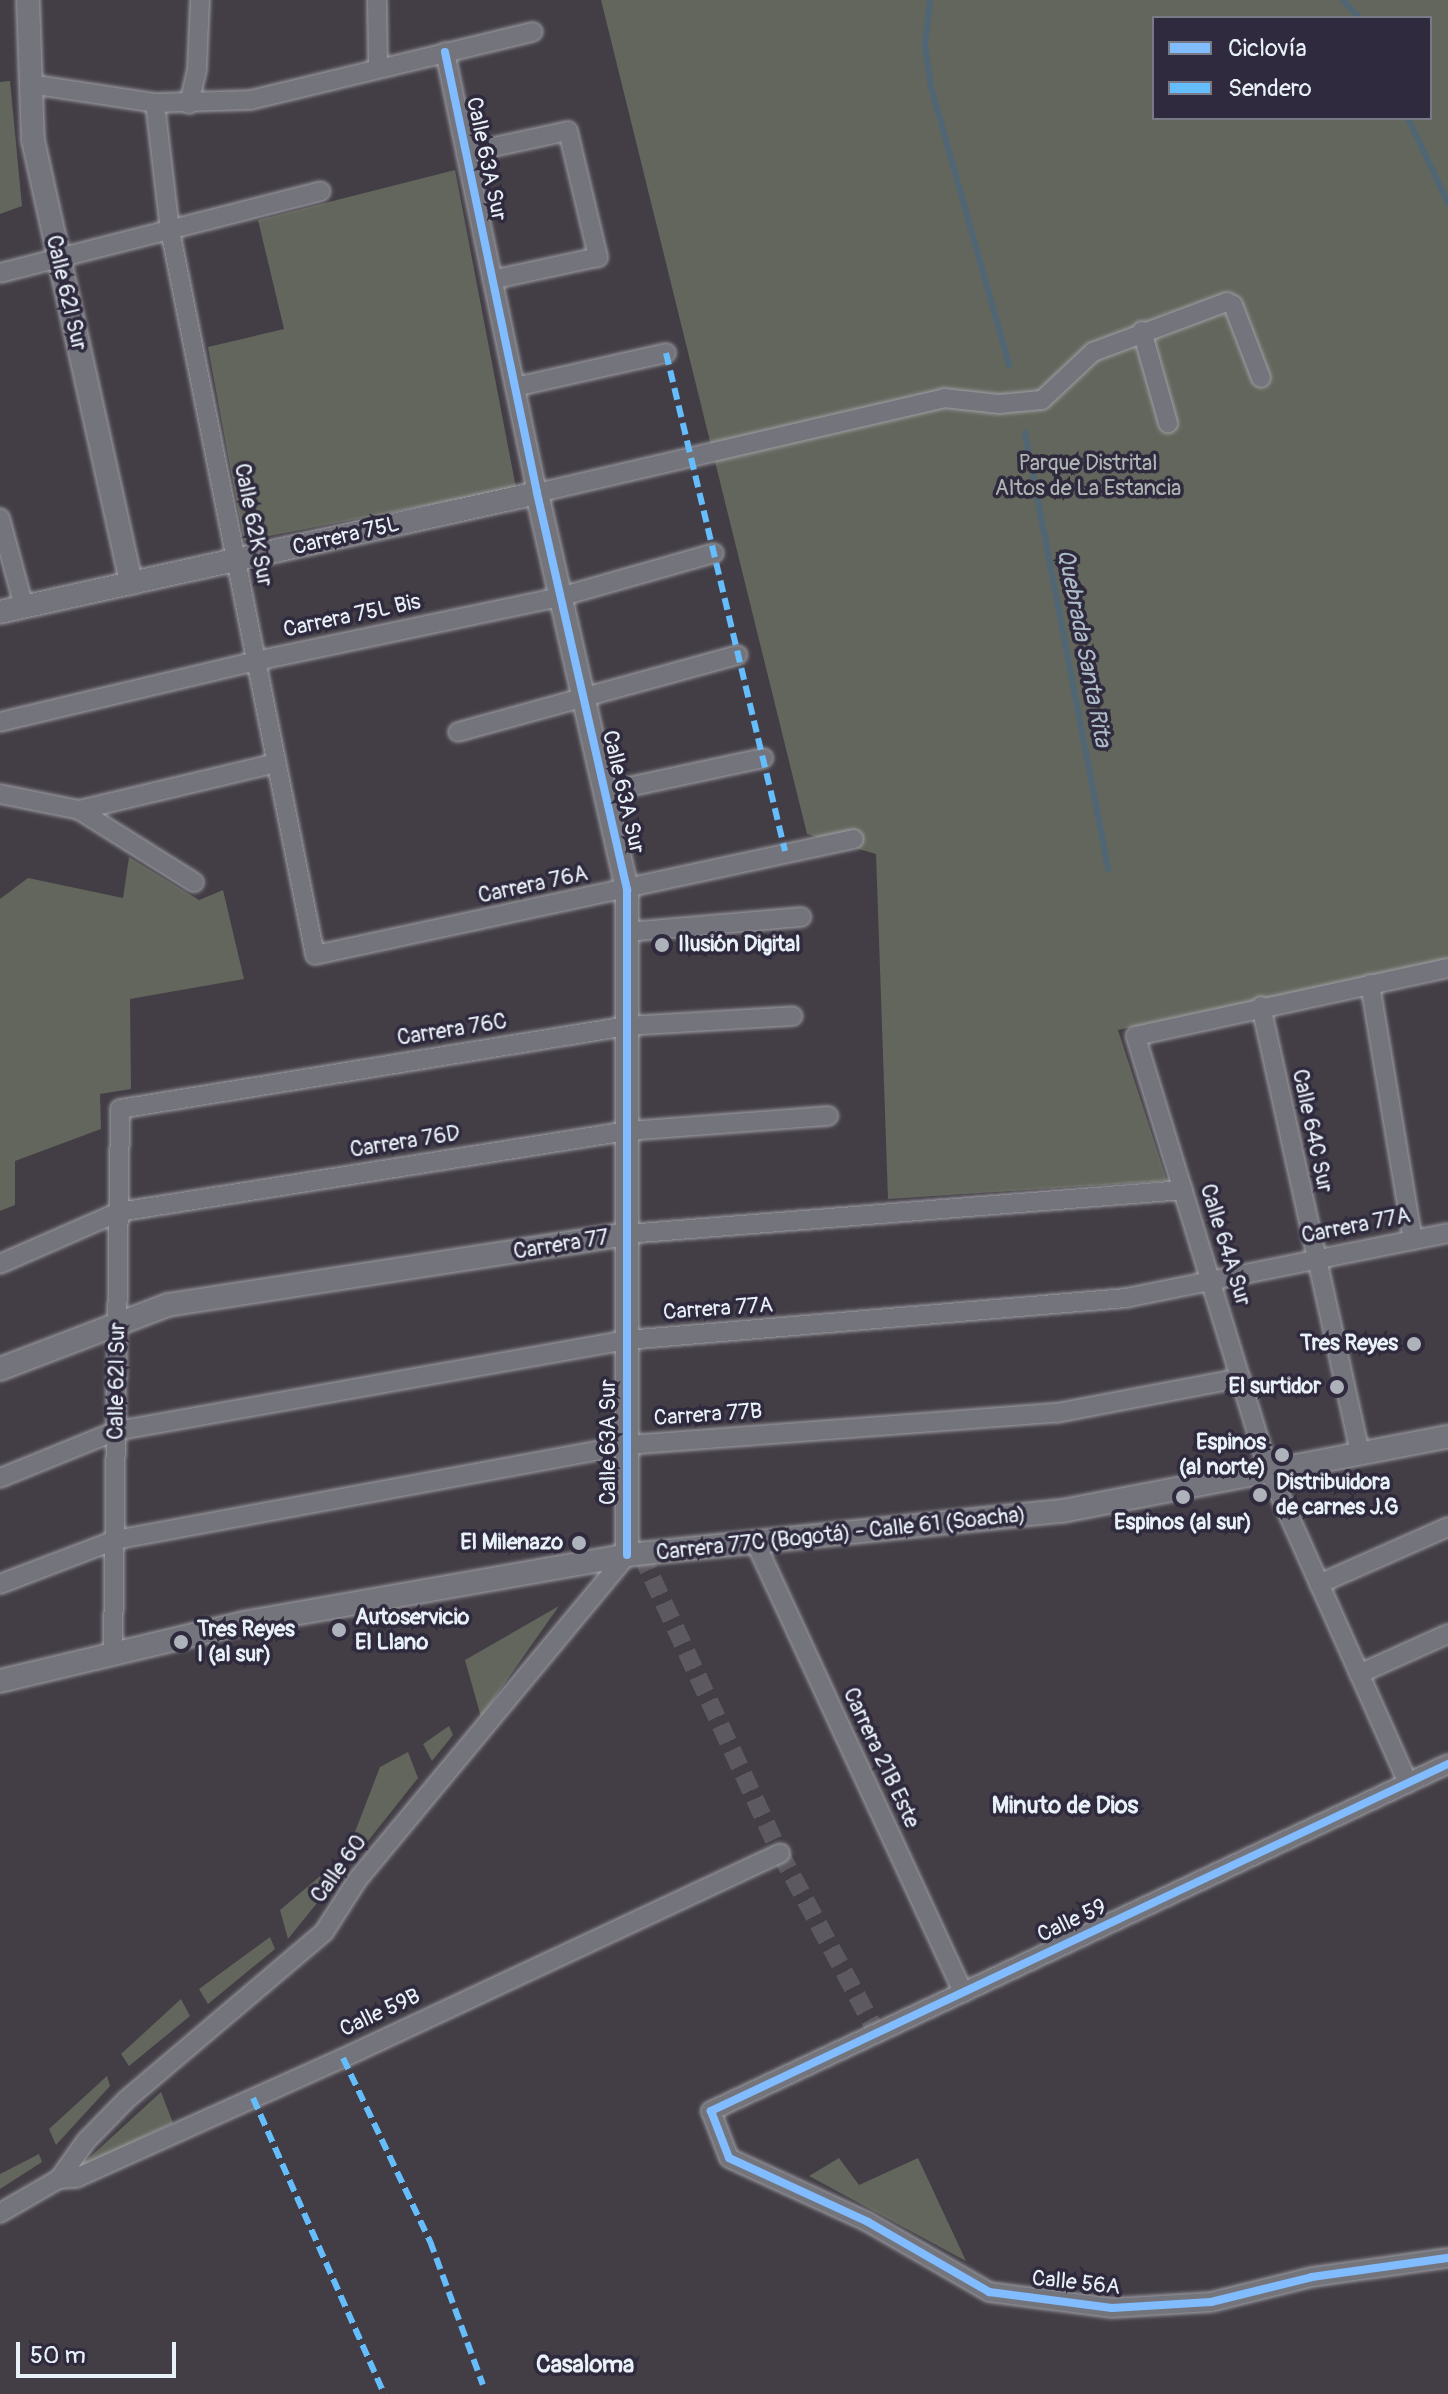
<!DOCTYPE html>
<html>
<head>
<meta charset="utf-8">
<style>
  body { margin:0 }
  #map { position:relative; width:1448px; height:2394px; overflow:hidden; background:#433e46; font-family:Pangolin,sans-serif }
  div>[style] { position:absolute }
  .green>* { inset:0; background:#62665c }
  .stream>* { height:6px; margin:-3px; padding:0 3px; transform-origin:3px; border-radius:3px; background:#506675 }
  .minor-tunnel>* { height:18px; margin-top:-9px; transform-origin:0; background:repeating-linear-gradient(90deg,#5c5961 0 18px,transparent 0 27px) }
  .roads { filter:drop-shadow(0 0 2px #a0a0a5) drop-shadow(0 0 2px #a0a0a5) }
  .minor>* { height:18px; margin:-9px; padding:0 9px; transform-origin:9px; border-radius:9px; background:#74757c }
  .tertiary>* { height:22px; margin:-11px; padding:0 11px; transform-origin:11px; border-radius:11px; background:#74757c }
  .quiet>* { height:6px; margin-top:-3px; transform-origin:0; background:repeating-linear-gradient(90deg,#66bdfb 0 12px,transparent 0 18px) }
  .cycleway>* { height:8px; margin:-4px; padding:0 4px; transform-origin:4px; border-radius:4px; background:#80bcff }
  .dots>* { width:22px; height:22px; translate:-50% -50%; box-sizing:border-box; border:4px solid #2f2a3d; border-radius:50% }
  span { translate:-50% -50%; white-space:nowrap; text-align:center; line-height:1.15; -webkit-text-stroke:7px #2f2a3d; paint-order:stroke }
  .street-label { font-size:22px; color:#e8f1f8 }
  .park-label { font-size:22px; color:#aeb5b3 }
  .poi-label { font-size:22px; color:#e8f1f8; font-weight:700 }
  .left { translate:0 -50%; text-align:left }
  .right { translate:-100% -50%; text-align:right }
  .water-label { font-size:24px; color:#acbbc6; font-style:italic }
  .neighbourhood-label { font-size:24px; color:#e8f1f8; font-weight:700 }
  .legend { position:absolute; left:1152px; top:16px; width:280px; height:104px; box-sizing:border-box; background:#2f2a3d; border:2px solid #797a88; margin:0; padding:10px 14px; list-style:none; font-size:24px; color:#e8f1f8 }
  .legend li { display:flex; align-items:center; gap:16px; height:40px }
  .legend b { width:40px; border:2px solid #797a88 }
  .scale { position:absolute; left:16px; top:2342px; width:160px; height:36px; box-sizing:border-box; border:4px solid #e8f1f8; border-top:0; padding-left:10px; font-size:24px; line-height:28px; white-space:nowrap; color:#e8f1f8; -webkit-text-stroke:6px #2f2a3d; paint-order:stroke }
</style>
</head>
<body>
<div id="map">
  <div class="green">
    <i style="clip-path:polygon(evenodd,601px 0,1448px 0,1448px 961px,1118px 1030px,1167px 1181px,888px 1199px,876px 854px,807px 834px,601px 0,1154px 18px,1430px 18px,1430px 118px,1154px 118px,1154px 18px)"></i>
    <i style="clip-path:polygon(10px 81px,22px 206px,0 214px,0 82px)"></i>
    <i style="clip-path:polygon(455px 170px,516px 488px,244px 541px,208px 347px,284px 329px,258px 220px)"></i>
    <i style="clip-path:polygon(129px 857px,199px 900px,223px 890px,244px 979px,130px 999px,131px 1089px,100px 1094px,101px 1129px,15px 1161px,15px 1205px,0 1211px,0 899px,28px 878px,123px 898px)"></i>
    <i style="clip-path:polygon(559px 1606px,481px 1717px,465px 1660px)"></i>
    <i style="clip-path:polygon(449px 1726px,453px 1735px,432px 1761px,423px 1744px)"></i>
    <i style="clip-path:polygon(408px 1752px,418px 1778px,360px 1851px,353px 1837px,380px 1767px)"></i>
    <i style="clip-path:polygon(338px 1861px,342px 1872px,288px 1939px,280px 1910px)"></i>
    <i style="clip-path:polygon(270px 1937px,275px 1949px,208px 2004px,199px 1989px)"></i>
    <i style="clip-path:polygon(181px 1999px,190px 2016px,129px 2066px,121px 2054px)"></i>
    <i style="clip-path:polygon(107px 2076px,110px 2086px,56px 2145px,49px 2129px)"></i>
    <i style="clip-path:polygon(161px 2092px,173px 2123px,77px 2169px)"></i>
    <i style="clip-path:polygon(39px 2154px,42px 2162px,0 2189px,0 2174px)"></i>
    <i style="clip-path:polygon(839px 2158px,859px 2185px,918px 2158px,966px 2261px,809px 2176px)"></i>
  </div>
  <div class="stream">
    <i style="left:930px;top:0;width:46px;rotate:96.2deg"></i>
    <i style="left:925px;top:46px;width:41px;rotate:81.7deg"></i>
    <i style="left:931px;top:87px;width:289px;rotate:74.3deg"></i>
    <i style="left:1343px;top:0;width:24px;rotate:48deg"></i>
    <i style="left:1408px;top:118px;width:94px;rotate:64.8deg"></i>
    <i style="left:1025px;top:433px;width:444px;rotate:79.2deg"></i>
  </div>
  <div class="minor-tunnel">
    <i style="left:641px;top:1554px;width:330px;rotate:65.1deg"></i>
    <i style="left:780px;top:1853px;width:204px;rotate:61.7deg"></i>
  </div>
  <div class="roads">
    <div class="minor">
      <i style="left:377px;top:0;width:67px;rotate:89.1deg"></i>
      <i style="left:445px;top:52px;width:450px;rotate:78.2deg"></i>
      <i style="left:537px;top:493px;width:418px;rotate:-13.1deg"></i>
      <i style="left:944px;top:398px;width:55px;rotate:6.2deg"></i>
      <i style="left:999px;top:404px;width:43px;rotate:-5.3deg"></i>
      <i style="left:1042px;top:400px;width:70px;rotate:-43.3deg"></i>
      <i style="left:1093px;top:352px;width:143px;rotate:-20.5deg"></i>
      <i style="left:1227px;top:302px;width:7px;rotate:27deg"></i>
      <i style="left:1233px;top:305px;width:78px;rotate:69deg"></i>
      <i style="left:30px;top:84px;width:126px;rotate:8.6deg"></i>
      <i style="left:155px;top:103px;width:96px;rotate:-1.8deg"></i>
      <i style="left:251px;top:100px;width:290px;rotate:-13.6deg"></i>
      <i style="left:155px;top:103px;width:128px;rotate:83.3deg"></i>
      <i style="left:170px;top:230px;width:739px;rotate:78.69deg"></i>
      <i style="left:315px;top:955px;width:551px;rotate:-12.15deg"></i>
      <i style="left:189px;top:104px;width:36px;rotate:-77deg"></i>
      <i style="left:197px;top:69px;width:69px;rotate:-87.5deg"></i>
      <i style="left:466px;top:153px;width:104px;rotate:-12.2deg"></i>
      <i style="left:568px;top:131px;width:130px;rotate:76.6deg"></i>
      <i style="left:598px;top:257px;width:108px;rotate:167.8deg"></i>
      <i style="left:0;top:273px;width:331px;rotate:-14.3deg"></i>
      <i style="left:1142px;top:331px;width:96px;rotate:74.2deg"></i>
      <i style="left:515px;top:387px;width:155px;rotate:-12.7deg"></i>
      <i style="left:0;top:518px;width:92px;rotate:74.9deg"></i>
      <i style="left:0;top:722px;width:263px;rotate:-13.4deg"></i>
      <i style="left:256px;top:661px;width:311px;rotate:-11.9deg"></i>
      <i style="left:560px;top:597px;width:160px;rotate:-15.9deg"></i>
      <i style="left:458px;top:732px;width:290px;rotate:-15.4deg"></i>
      <i style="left:605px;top:792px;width:162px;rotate:-12.1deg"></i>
      <i style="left:0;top:794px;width:81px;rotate:11.4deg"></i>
      <i style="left:79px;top:810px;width:136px;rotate:32.1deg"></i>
      <i style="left:79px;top:810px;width:203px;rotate:-13.4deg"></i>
      <i style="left:627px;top:932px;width:175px;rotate:-4.9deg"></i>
      <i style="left:1370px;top:984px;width:260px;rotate:80.5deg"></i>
      <i style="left:1261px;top:1006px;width:459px;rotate:77.5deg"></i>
      <i style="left:627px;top:1234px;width:558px;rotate:-4.52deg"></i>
      <i style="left:0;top:1264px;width:130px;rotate:-23.6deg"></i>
      <i style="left:119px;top:1212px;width:514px;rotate:-9.06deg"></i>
      <i style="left:627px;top:1131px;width:202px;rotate:-4.3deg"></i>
      <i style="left:0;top:1478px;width:125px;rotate:-22.1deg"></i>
      <i style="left:116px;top:1431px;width:519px;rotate:-10.1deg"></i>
      <i style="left:627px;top:1340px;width:501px;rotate:-4.81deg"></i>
      <i style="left:1126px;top:1298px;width:328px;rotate:-11.4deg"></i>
      <i style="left:756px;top:1544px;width:494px;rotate:65.2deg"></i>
      <i style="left:0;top:1584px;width:123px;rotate:-20.9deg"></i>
      <i style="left:115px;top:1540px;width:521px;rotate:-10.51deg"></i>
      <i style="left:627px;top:1445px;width:431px;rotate:-4.3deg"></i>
      <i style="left:1057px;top:1413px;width:187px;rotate:-10.8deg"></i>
      <i style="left:1319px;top:1584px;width:141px;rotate:-23.8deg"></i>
      <i style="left:113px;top:1652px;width:543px;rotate:-89.26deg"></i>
      <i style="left:120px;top:1109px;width:514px;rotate:-9.3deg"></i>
      <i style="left:627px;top:1026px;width:166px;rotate:-3.4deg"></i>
      <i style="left:1359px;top:1674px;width:98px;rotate:-24.2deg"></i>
      <i style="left:1448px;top:1764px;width:815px;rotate:154.79deg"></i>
      <i style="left:711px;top:2111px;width:50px;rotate:69deg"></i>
      <i style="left:729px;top:2158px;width:153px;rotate:24.7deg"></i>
      <i style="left:868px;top:2222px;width:140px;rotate:30deg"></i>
      <i style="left:989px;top:2292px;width:124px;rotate:7.4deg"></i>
      <i style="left:1112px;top:2308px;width:99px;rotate:-3.5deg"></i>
      <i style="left:1211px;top:2302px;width:104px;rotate:-13.9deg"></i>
      <i style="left:1312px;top:2277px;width:137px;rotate:-8deg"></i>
      <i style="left:1408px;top:1783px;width:344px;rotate:-114deg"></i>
      <i style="left:1268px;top:1469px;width:453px;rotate:-107deg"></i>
      <i style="left:1136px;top:1036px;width:319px;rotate:-12.3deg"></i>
      <i style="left:59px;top:2179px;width:47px;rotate:-54.6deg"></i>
      <i style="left:86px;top:2141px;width:57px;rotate:-45.7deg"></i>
      <i style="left:126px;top:2100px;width:260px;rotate:-40.3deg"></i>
      <i style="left:324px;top:1932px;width:63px;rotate:-57.3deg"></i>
      <i style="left:358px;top:1879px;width:421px;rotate:-50.3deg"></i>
      <i style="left:0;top:2213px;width:68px;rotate:-30deg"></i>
      <i style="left:59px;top:2179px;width:17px;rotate:-3deg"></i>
      <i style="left:76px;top:2178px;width:293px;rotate:-24.2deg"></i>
      <i style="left:343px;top:2058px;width:483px;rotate:-25.1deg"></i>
    </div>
    <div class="tertiary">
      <i style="left:28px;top:0;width:140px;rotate:88deg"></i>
      <i style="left:33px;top:140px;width:454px;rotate:77.5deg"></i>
      <i style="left:0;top:612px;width:550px;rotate:-12.49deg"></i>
      <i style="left:537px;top:493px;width:407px;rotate:77.2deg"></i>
      <i style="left:627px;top:890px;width:665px;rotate:90deg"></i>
      <i style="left:0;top:1369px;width:180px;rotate:-20.9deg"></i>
      <i style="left:168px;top:1305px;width:464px;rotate:-8.8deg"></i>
      <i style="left:0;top:1681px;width:250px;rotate:-13.4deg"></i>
      <i style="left:243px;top:1623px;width:390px;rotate:-10deg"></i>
      <i style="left:627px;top:1555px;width:437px;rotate:-5.8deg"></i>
      <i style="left:1062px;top:1511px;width:393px;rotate:-10.9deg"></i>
    </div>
  </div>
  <div class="quiet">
    <i style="left:666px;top:353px;width:512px;rotate:76.56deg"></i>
    <i style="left:343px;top:2058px;width:203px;rotate:64.6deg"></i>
    <i style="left:430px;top:2241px;width:153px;rotate:69.8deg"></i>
    <i style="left:253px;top:2098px;width:324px;rotate:66.1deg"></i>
  </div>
  <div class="cycleway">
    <i style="left:445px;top:52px;width:450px;rotate:78.2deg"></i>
    <i style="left:537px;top:493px;width:407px;rotate:77.2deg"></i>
    <i style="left:627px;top:890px;width:665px;rotate:90deg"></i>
    <i style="left:1448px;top:1764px;width:815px;rotate:154.79deg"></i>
    <i style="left:711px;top:2111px;width:50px;rotate:69deg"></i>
    <i style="left:729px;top:2158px;width:153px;rotate:24.7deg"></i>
    <i style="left:868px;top:2222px;width:140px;rotate:30deg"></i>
    <i style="left:989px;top:2292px;width:124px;rotate:7.4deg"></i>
    <i style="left:1112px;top:2308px;width:99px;rotate:-3.5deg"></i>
    <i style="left:1211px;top:2302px;width:104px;rotate:-13.9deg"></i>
    <i style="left:1312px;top:2277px;width:137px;rotate:-8deg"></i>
  </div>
  <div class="dots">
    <i style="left:662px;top:945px;background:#aeb2ba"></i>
    <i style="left:1414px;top:1344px;background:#aeb2ba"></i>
    <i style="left:1337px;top:1387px;background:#aeb2ba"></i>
    <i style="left:1282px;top:1455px;background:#aeb2ba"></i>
    <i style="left:1260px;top:1495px;background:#aeb2ba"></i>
    <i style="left:1183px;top:1497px;background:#aeb2ba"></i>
    <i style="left:579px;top:1543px;background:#aeb2ba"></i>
    <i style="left:339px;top:1630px;background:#aeb2ba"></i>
    <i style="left:181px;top:1642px;background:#aeb2ba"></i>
  </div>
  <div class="street-label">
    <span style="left:486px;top:159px;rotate:78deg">Calle 63A Sur</span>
    <span style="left:66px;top:293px;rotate:77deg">Calle 62I Sur</span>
    <span style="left:253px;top:525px;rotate:79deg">Calle 62K Sur</span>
    <span style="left:346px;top:536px;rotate:-13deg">Carrera 75L</span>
    <span style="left:352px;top:616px;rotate:-12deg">Carrera 75L Bis</span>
    <span style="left:623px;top:792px;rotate:77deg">Calle 63A Sur</span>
    <span style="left:533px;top:885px;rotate:-12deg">Carrera 76A</span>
    <span style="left:452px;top:1030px;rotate:-9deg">Carrera 76C</span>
    <span style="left:1312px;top:1131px;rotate:78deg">Calle 64C Sur</span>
    <span style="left:405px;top:1142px;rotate:-9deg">Carrera 76D</span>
    <span style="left:1356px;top:1226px;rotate:-11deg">Carrera 77A</span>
    <span style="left:561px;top:1245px;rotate:-9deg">Carrera 77</span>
    <span style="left:1225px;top:1245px;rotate:73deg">Calle 64A Sur</span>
    <span style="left:718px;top:1309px;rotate:-4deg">Carrera 77A</span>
    <span style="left:117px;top:1381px;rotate:-89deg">Calle 62I Sur</span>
    <span style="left:708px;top:1415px;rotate:-4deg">Carrera 77B</span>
    <span style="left:609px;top:1442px;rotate:-90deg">Calle 63A Sur</span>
    <span style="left:841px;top:1534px;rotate:-6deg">Carrera 77C (Bogotá) - Calle 61 (Soacha)</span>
    <span style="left:881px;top:1758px;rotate:65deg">Carrera 21B Este</span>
    <span style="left:339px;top:1869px;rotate:-54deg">Calle 60</span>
    <span style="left:1072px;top:1921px;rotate:-25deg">Calle 59</span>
    <span style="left:380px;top:2013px;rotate:-25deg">Calle 59B</span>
    <span style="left:1076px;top:2283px;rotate:6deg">Calle 56A</span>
  </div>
  <div class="park-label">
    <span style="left:1088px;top:476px">Parque Distrital<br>Altos de La Estancia</span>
  </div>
  <div class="poi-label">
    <span class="left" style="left:678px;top:945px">Ilusión Digital</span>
    <span class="right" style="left:1398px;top:1344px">Tres Reyes</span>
    <span class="right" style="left:1321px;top:1387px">El surtidor</span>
    <span class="right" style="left:1266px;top:1455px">Espinos<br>(al norte)</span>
    <span class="left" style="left:1276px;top:1495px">Distribuidora<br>de carnes J.G</span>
    <span style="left:1183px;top:1523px">Espinos (al sur)</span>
    <span class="right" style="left:563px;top:1543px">El Milenazo</span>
    <span class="left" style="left:355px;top:1630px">Autoservicio<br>El Llano</span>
    <span class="left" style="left:197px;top:1642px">Tres Reyes<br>I (al sur)</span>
  </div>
  <div class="water-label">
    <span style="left:1084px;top:648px;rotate:79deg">Quebrada Santa Rita</span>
  </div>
  <div class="neighbourhood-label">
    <span style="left:1065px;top:1806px">Minuto de Dios</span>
    <span style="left:585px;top:2365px">Casaloma</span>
  </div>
  <ul class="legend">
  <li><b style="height:10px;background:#80bcff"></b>Ciclovía</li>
  <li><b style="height:10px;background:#66bdfb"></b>Sendero</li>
  </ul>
  <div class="scale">50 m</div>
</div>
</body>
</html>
